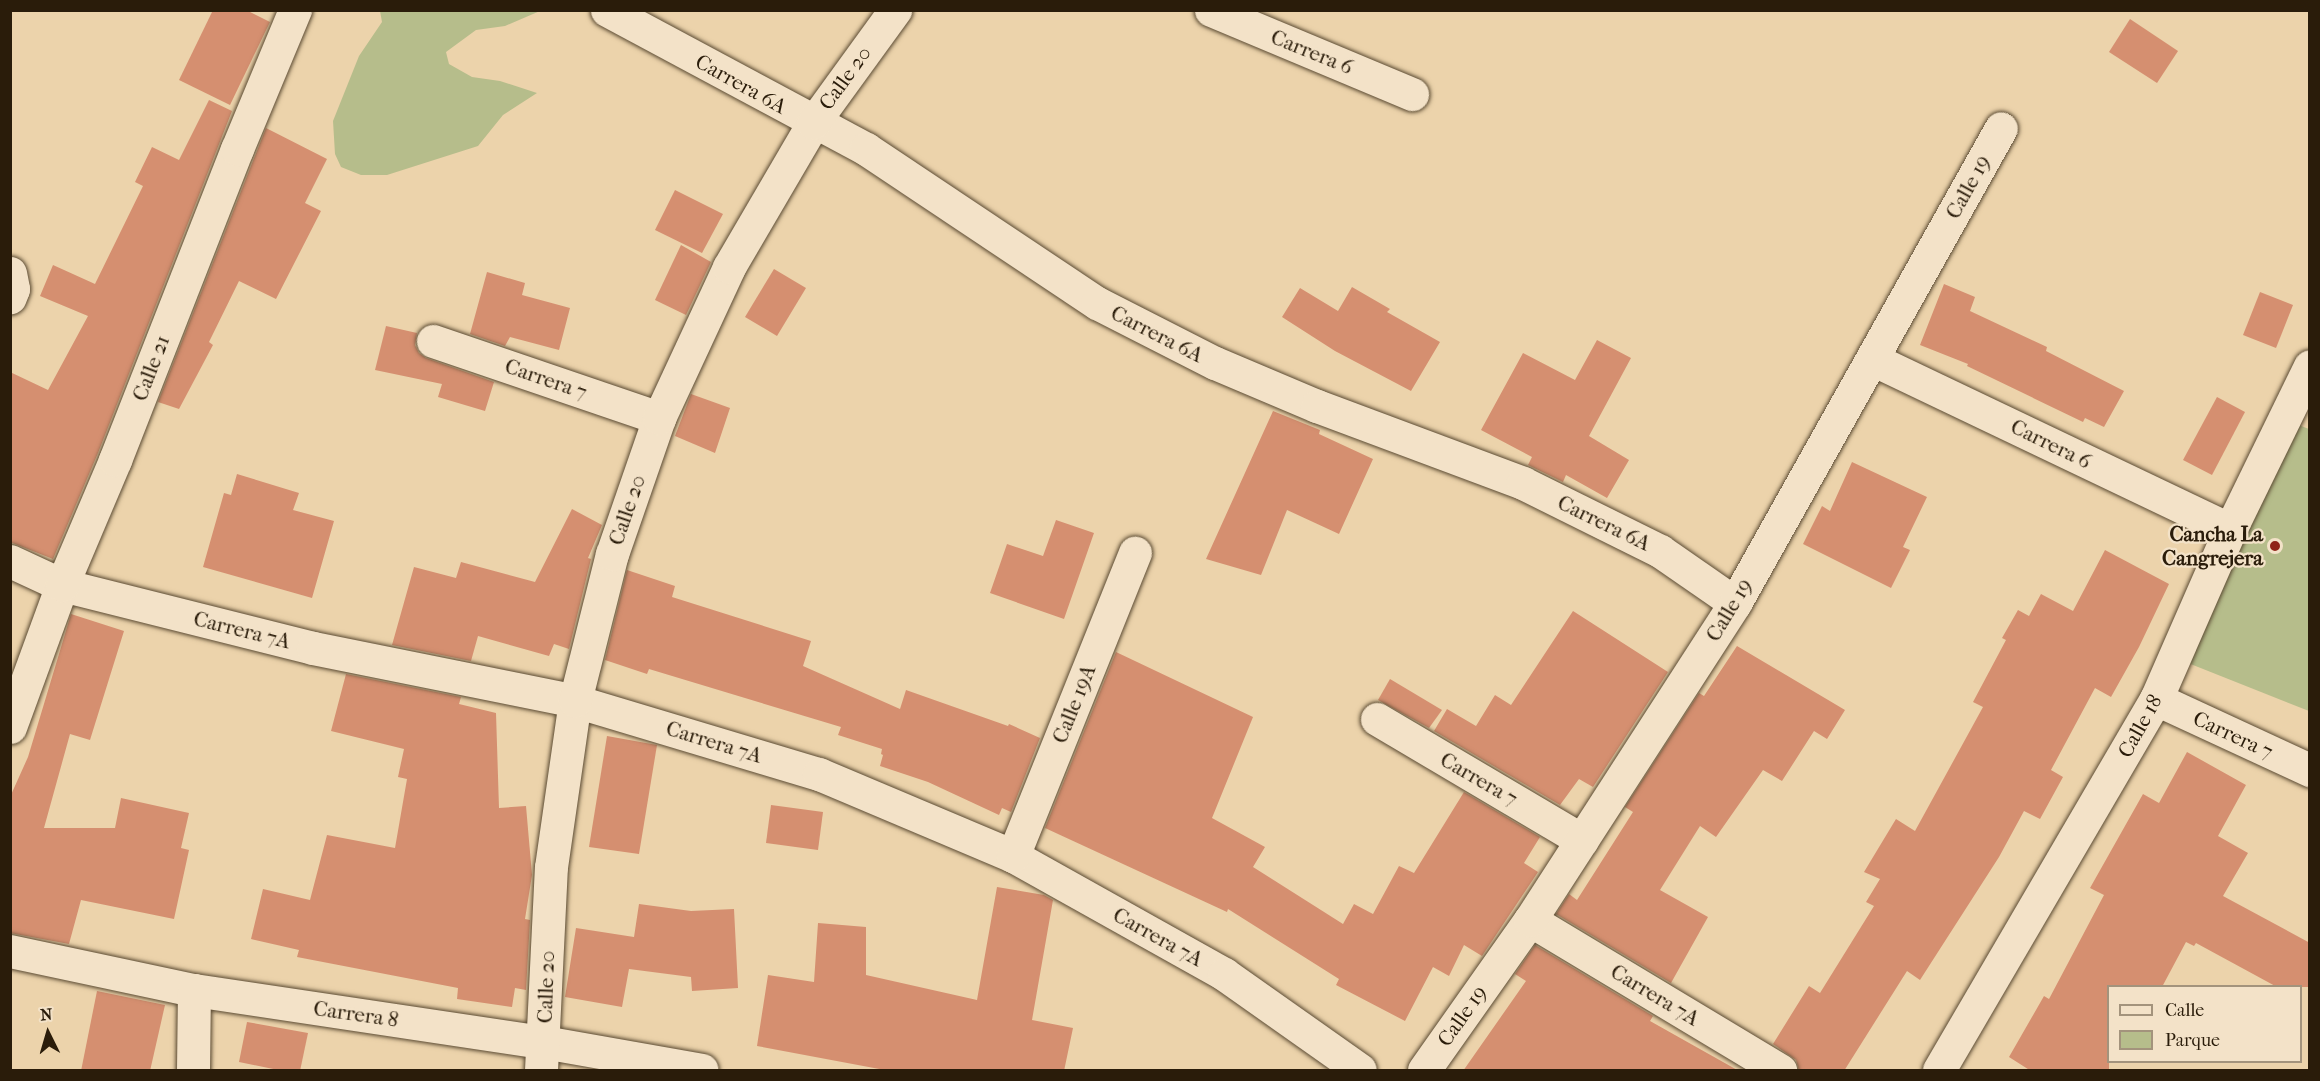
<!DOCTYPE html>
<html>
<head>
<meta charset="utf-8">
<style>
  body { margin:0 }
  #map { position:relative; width:2320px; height:1081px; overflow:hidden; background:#ecd3ab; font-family:"IM FELL French Canon",serif }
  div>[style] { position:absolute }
  .green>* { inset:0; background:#b6bd8b }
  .building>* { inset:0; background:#d58f70 }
  .roads { filter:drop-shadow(0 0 2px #5a4a32) drop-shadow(0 0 2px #5a4a32) }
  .minor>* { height:33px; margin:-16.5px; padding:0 16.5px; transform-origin:16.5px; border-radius:16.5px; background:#f3e2c8 }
  .dots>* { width:16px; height:16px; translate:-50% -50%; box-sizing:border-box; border:3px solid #f3e2c8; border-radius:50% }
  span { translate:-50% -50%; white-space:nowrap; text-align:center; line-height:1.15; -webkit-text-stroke:4.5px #f3e2c8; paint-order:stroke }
  .street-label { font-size:21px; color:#2a1c0a }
  .poi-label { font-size:21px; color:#2a1c0a; font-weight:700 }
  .right { translate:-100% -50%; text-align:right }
  .frame { position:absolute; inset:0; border:12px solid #2a1c0a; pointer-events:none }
  .legend { position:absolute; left:2107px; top:985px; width:195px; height:78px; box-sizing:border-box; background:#f3e2c8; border:2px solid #a3937c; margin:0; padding:8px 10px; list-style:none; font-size:18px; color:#2a1c0a }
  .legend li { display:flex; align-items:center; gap:12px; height:30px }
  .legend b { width:30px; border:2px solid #a3937c }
  .north { position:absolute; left:18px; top:1003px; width:60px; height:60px; -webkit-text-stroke:4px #f3e2c8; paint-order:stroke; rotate:355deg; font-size:16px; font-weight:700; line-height:24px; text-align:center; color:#2a1c0a }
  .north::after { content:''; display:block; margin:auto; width:21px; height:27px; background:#2a1c0a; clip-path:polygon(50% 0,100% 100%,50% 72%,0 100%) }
</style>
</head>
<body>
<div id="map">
  <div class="green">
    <i style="clip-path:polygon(380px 11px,540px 11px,505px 26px,476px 30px,446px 52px,449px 64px,472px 77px,500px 81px,537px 93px,503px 115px,478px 146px,387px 175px,361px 175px,341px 167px,335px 154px,333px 121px,359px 56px,382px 22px)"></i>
    <i style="clip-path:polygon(2296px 424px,2309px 429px,2309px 711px,2188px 663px)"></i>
  </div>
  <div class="building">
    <i style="clip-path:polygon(213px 10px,246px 10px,270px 22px,230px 105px,179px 80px)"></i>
    <i style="clip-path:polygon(2130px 19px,2178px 51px,2157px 83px,2109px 52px)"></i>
    <i style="clip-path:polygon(209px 100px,232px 111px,98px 453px,53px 559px,10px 542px,10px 372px,48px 390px,88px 316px,40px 296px,53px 265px,95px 284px,143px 186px,135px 182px,152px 147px,179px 160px)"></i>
    <i style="clip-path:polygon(266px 128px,327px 159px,305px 203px,321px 211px,276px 299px,239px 281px,209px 342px,213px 345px,179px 409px,158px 402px)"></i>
    <i style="clip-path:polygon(675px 190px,723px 214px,702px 253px,655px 230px)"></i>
    <i style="clip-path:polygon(681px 245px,711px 262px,686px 315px,655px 300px)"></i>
    <i style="clip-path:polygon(774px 269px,806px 288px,777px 336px,745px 317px)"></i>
    <i style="clip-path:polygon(487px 272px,525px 283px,522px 295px,570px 308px,559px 350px,510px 337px,505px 346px,470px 334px)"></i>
    <i style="clip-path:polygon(1944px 284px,1975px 297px,1970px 311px,2047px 347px,2046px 351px,2124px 391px,2104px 427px,2085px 418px,2083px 422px,1967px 366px,1968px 364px,1920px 345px)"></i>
    <i style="clip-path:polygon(1352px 287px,1390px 309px,1387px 312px,1440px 342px,1411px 391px,1335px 351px,1282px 317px,1300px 288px,1338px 311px)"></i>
    <i style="clip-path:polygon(2260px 292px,2293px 305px,2276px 348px,2243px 335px)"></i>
    <i style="clip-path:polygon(386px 326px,417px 333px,415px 345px,419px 353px,426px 358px,494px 382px,485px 411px,438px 397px,442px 384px,375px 370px)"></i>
    <i style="clip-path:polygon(1597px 340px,1631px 358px,1589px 436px,1629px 460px,1607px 498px,1566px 475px,1563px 482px,1528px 465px,1532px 457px,1481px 430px,1523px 353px,1575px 380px)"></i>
    <i style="clip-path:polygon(691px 394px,730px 408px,715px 453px,675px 436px)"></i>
    <i style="clip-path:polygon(2217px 397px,2245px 412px,2212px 475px,2183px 460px)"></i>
    <i style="clip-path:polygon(1273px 411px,1320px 430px,1319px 434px,1373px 459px,1339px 534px,1287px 510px,1261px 575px,1206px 559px)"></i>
    <i style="clip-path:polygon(1852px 462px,1927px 497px,1903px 547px,1910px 550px,1891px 588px,1803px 544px,1822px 506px,1830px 511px)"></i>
    <i style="clip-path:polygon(237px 474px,299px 493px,293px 510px,334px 521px,312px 598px,203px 567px,224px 493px,231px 495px)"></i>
    <i style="clip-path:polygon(572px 509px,602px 525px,588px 558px,591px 559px,569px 649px,554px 644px,549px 656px,478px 636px,471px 661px,392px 645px,414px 567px,456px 578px,461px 562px,535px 582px)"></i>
    <i style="clip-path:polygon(1056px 520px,1094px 533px,1064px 619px,990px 593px,1007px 544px,1043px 556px)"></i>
    <i style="clip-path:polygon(2105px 550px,2169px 584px,2139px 647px,2111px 697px,2095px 688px,2051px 770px,2063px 777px,2040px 819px,2024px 811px,1999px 857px,1920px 980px,1907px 971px,1844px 1071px,1799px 1071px,1796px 1060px,1773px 1044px,1809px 986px,1820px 993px,1874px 906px,1866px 902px,1880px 879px,1864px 872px,1896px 819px,1915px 831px,1983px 707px,1973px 702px,2006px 640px,2002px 638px,2018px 610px,2029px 616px,2041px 594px,2073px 611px)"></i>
    <i style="clip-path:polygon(627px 570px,675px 586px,672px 597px,811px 641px,803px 666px,900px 709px,906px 690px,1008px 726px,1009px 724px,1040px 738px,1011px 812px,1002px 808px,999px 815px,928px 782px,880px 766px,883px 755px,881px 754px,882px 749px,838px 735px,841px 727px,649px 669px,647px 674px,605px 660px)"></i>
    <i style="clip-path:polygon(1573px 611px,1668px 672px,1593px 787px,1579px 779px,1560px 805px,1434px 731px,1447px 709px,1476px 726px,1495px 695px,1511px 705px)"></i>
    <i style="clip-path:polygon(71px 614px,124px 631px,90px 740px,70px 734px,44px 828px,115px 828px,121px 798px,189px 813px,181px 848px,189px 850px,174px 919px,81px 900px,69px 944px,10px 933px,10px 797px,28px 757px)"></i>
    <i style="clip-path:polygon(1737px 646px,1845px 710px,1827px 739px,1814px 731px,1782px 781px,1763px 770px,1716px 837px,1700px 826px,1660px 890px,1708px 917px,1671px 983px,1556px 914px,1569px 894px,1577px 900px,1633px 812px,1625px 807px,1699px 693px,1704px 696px)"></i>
    <i style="clip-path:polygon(1116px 652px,1253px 717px,1212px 818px,1265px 847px,1253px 867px,1343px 924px,1354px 904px,1373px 914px,1399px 866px,1414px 873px,1464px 792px,1540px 837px,1524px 863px,1538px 872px,1482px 956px,1464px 945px,1449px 976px,1433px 967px,1405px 1021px,1336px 985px,1339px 979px,1228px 909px,1227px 912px,1045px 828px)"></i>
    <i style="clip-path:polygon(346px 674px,461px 697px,459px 704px,496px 713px,499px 808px,526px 806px,532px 875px,525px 919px,530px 920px,526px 990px,515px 988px,512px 1007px,457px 999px,458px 988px,297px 957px,299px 950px,251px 939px,263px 889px,310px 900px,327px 835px,395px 848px,407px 779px,398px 777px,404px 749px,331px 731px)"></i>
    <i style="clip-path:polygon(1390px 679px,1442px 710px,1429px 728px,1378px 700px)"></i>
    <i style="clip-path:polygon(607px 736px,657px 745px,639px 854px,589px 847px)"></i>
    <i style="clip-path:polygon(2187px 752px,2246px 785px,2218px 836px,2248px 853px,2223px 896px,2310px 943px,2310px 987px,2277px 987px,2196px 943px,2194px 946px,2186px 942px,2162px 987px,2109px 987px,2109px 1071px,2031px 1071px,2009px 1057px,2044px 996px,2049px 999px,2104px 895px,2090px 888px,2143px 794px,2159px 803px)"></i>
    <i style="clip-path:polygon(771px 805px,823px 812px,818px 850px,766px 843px)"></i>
    <i style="clip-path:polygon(997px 887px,1044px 895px,1053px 900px,1032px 1020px,1073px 1028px,1064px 1071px,890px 1071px,757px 1046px,768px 975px,814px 982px,818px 923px,866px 927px,866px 975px,977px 1000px)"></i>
    <i style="clip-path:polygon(639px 904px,691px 911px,734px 909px,738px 988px,692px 991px,691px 977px,629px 969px,622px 1007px,565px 997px,576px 928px,634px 937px)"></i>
    <i style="clip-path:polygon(1535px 945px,1653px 1016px,1650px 1021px,1739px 1071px,1463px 1071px,1526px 981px,1515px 974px)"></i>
    <i style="clip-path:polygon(97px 991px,165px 1005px,150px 1071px,81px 1071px)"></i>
    <i style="clip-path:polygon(247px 1022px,308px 1033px,300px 1071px,283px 1071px,239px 1062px)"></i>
  </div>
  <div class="roads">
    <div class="minor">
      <i style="left:607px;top:10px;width:294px;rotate:28.2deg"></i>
      <i style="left:866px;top:149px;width:278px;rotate:33.7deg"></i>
      <i style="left:1097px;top:303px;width:132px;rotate:27deg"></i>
      <i style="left:1215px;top:363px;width:111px;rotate:22.9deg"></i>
      <i style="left:1317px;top:406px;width:220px;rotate:20.5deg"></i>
      <i style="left:1523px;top:483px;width:153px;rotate:26.4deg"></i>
      <i style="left:1660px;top:551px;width:91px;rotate:34.7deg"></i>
      <i style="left:1211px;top:10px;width:218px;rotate:22.7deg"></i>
      <i style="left:10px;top:273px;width:16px;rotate:79deg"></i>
      <i style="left:13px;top:289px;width:9px;rotate:111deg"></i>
      <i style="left:433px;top:341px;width:239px;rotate:18.8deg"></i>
      <i style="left:1872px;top:359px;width:397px;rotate:25.5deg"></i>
      <i style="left:10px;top:561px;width:57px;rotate:24.8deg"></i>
      <i style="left:62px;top:585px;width:259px;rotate:14.1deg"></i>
      <i style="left:313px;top:648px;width:267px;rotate:11.4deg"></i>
      <i style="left:575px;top:701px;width:255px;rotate:16.7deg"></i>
      <i style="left:819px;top:774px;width:211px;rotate:22.9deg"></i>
      <i style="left:1013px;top:856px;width:242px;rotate:29.2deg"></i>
      <i style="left:1224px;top:974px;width:166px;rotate:35.2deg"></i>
      <i style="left:2156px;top:699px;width:170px;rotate:24.8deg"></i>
      <i style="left:1377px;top:719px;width:238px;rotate:30.6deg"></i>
      <i style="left:10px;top:727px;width:151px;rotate:-69.9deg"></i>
      <i style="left:62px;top:585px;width:136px;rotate:-67deg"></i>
      <i style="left:115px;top:460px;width:334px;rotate:-68.6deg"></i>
      <i style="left:237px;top:149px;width:151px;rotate:-67.4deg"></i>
      <i style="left:1013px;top:856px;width:327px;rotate:-68.1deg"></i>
      <i style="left:1530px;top:920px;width:292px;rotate:31deg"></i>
      <i style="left:10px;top:951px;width:188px;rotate:12deg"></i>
      <i style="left:194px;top:990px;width:354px;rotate:8.5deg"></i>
      <i style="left:544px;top:1042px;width:160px;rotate:10deg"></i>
      <i style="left:193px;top:1070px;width:80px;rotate:-89.3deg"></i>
      <i style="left:541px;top:1070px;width:203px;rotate:-87.2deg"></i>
      <i style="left:551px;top:867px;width:168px;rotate:-81.8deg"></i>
      <i style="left:575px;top:701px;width:152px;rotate:-75.9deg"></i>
      <i style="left:612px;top:554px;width:144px;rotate:-70.9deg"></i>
      <i style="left:659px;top:418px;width:166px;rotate:-65.1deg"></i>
      <i style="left:729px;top:267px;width:167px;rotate:-59.7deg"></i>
      <i style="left:813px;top:123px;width:140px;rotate:-54deg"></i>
      <i style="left:1424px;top:1070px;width:184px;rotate:-54.8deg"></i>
      <i style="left:1530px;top:920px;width:378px;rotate:-57.1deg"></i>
      <i style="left:1735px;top:603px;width:544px;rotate:-60.75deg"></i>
      <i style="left:1939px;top:1070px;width:430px;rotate:-59.7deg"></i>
      <i style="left:2156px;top:699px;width:184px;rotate:-66.4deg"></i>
      <i style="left:2230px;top:530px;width:182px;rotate:-64deg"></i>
    </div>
  </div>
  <div class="dots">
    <i style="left:2275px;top:546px;background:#8f2418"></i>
  </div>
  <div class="street-label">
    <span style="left:1312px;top:52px;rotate:22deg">Carrera 6</span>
    <span style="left:845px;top:78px;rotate:-54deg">Calle 20</span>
    <span style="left:741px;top:84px;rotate:29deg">Carrera 6A</span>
    <span style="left:1968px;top:187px;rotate:-61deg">Calle 19</span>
    <span style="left:1157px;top:334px;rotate:27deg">Carrera 6A</span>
    <span style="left:151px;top:368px;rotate:-69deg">Calle 21</span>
    <span style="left:546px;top:379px;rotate:19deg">Carrera 7</span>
    <span style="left:2051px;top:444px;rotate:26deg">Carrera 6</span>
    <span style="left:627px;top:510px;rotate:-71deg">Calle 20</span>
    <span style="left:1604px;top:523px;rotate:26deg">Carrera 6A</span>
    <span style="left:1729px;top:610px;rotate:-59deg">Calle 19</span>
    <span style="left:242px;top:630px;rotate:14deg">Carrera 7A</span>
    <span style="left:1074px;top:704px;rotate:-68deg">Calle 19A</span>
    <span style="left:2140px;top:726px;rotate:-61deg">Calle 18</span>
    <span style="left:2233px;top:735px;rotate:25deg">Carrera 7</span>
    <span style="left:714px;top:742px;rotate:17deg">Carrera 7A</span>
    <span style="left:1479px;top:779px;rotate:30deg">Carrera 7</span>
    <span style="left:1158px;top:937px;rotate:29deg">Carrera 7A</span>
    <span style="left:546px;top:987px;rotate:-88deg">Calle 20</span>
    <span style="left:1655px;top:995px;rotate:31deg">Carrera 7A</span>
    <span style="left:356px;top:1014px;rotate:8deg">Carrera 8</span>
    <span style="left:1462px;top:1016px;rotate:-55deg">Calle 19</span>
  </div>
  <div class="poi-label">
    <span class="right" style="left:2263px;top:546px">Cancha La<br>Cangrejera</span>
  </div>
  <div class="frame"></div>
  <ul class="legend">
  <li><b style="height:8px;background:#f3e2c8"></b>Calle</li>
  <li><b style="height:16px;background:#b6bd8b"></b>Parque</li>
  </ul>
  <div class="north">N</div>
</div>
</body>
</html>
